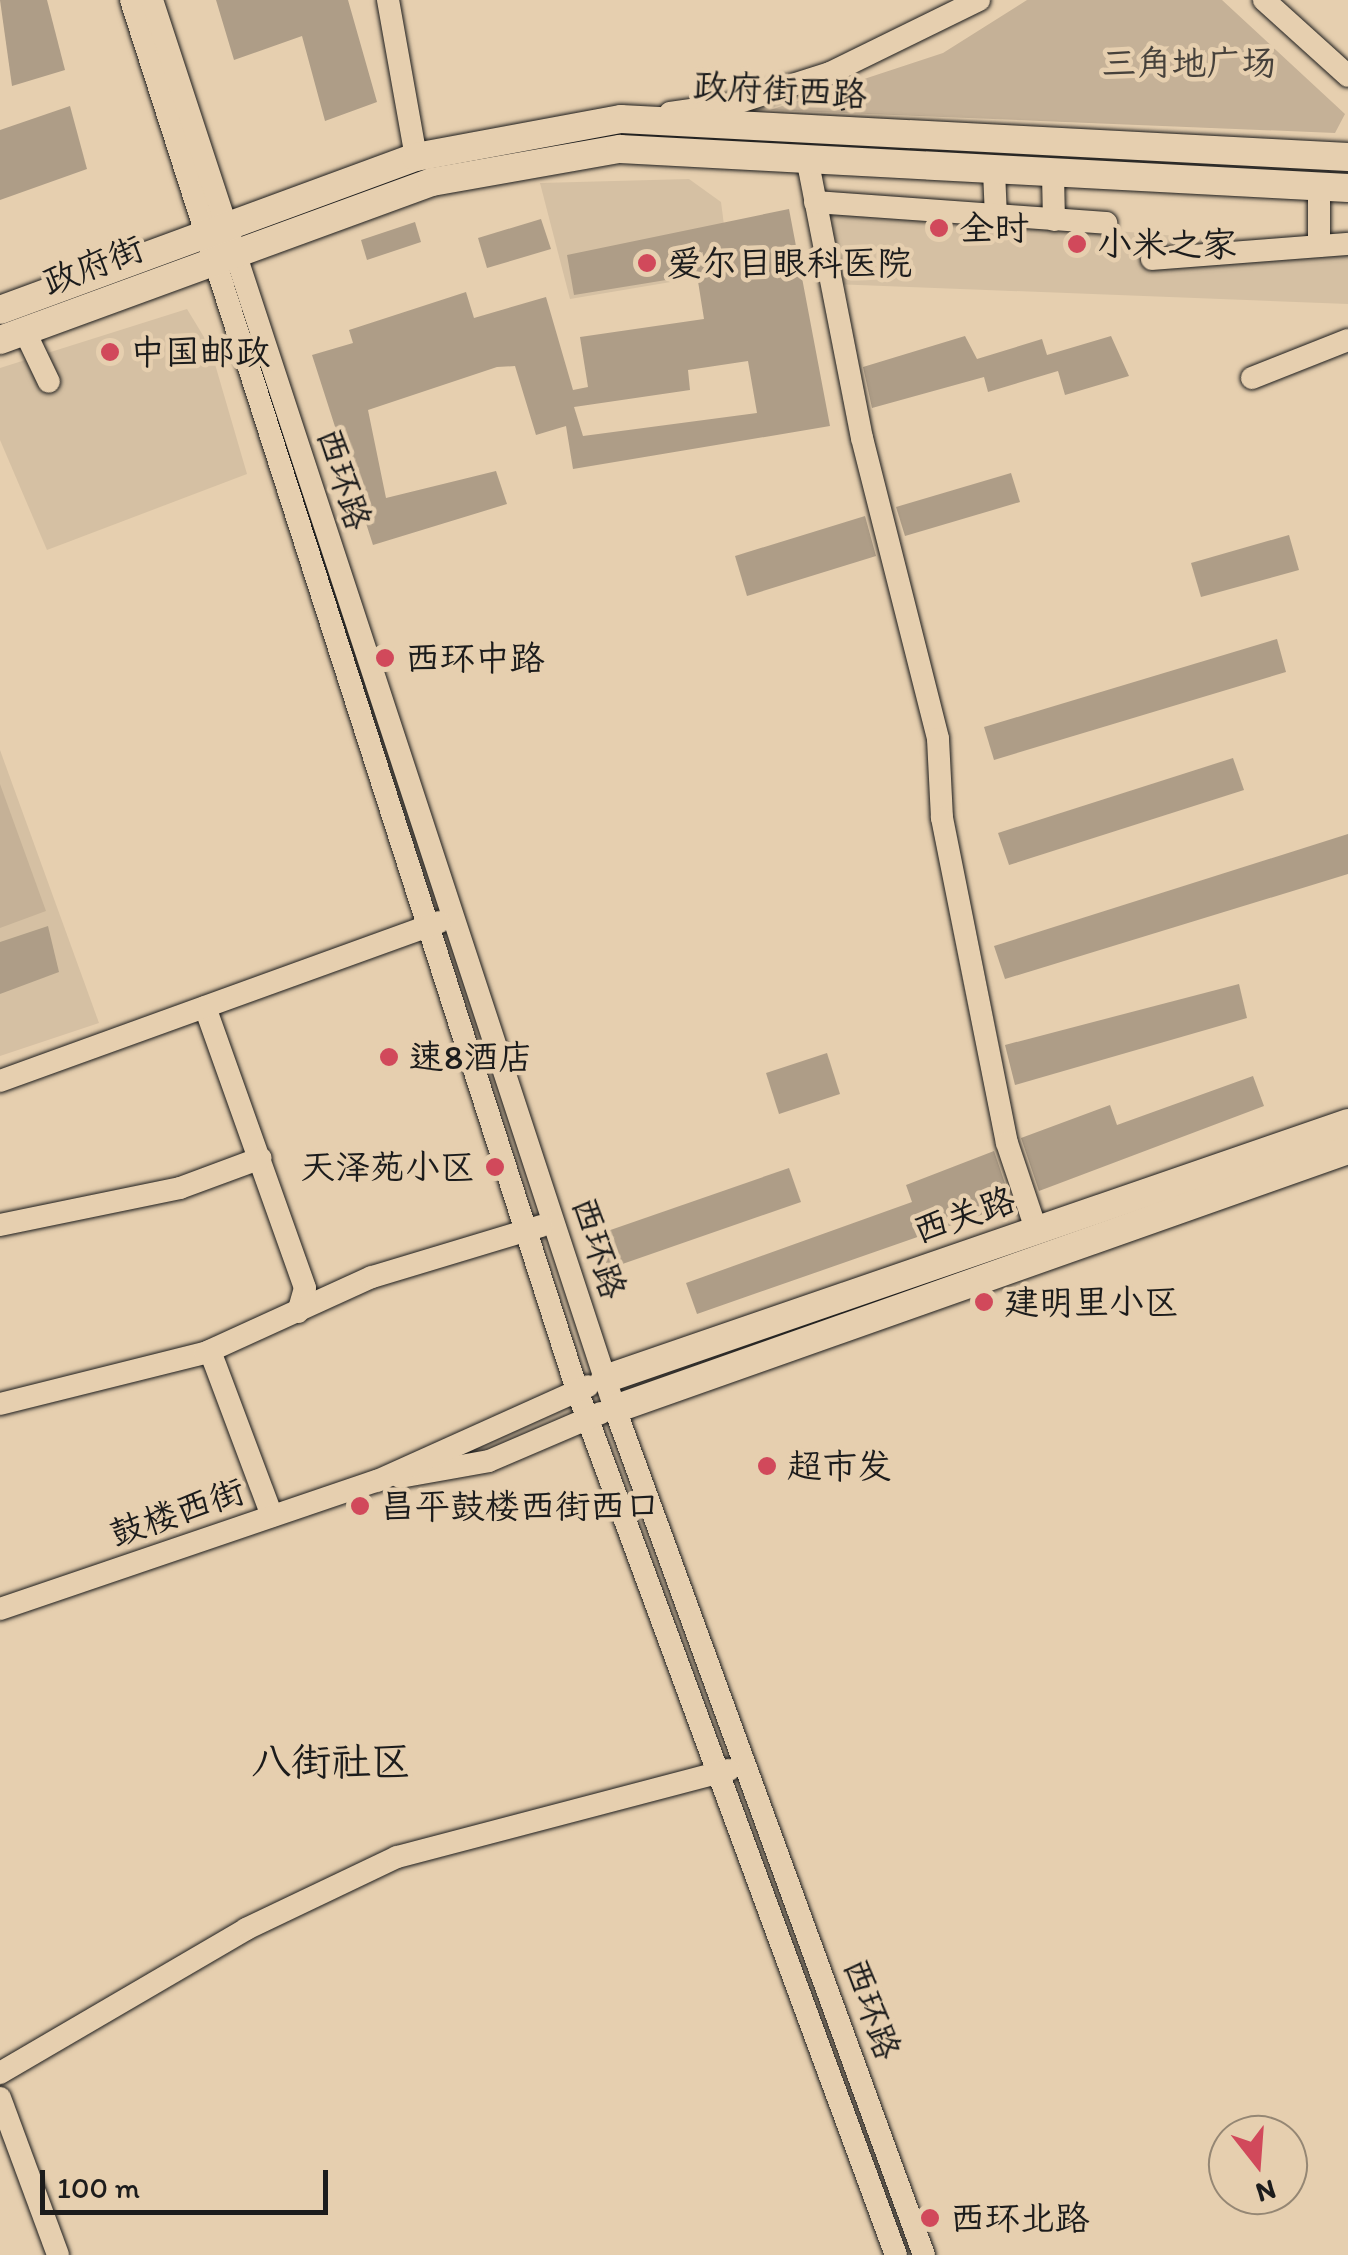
<!DOCTYPE html>
<html>
<head>
<meta charset="utf-8">
<style>
  body { margin:0 }
  #map { position:relative; width:1348px; height:2255px; overflow:hidden; background:#e6cfaf; font-family:Itim,"LXGW WenKai TC",sans-serif }
  div>[style] { position:absolute }
  .built>* { inset:0; background:#d5c0a3 }
  .green>* { inset:0; background:#c5b197 }
  .building>* { inset:0; background:#ae9d87 }
  .path>* { height:4px; margin-top:-2px; transform-origin:0; background:repeating-linear-gradient(90deg,#1c1c1c 0 8px,transparent 0 16px) }
  .roads { filter:drop-shadow(0 0 2px #1c1c1c) drop-shadow(0 0 2px #1c1c1c) }
  .minor>* { height:22px; margin:-11px; padding:0 11px; transform-origin:11px; border-radius:11px; background:#e6cfaf }
  .major>* { height:28px; margin:-14px; padding:0 14px; transform-origin:14px; border-radius:14px; background:#e6cfaf }
  .dots>* { width:28px; height:28px; translate:-50% -50%; box-sizing:border-box; border:5px solid #e6cfaf; border-radius:50% }
  span { translate:-50% -50%; white-space:nowrap; text-align:center; line-height:1.15; -webkit-text-stroke:9px #e6cfaf; paint-order:stroke }
  .park-label { font-size:35px; color:#46413b }
  .street-label { font-size:35px; color:#1c1c1c }
  .poi-label { font-size:35px; color:#1c1c1c }
  .left { translate:0 -50%; text-align:left }
  .right { translate:-100% -50%; text-align:right }
  .quarter-label { font-size:40px; color:#1c1c1c }
  .north { position:absolute; left:1208px; top:2115px; width:100px; height:100px; box-sizing:border-box; background:#e6cfaf; border:2px solid #958774; border-radius:50%; rotate:163deg; font-size:28px; font-weight:700; line-height:40px; text-align:center; color:#1c1c1c }
  .north::after { content:''; display:block; margin:auto; width:35px; height:45px; background:#d1495b; clip-path:polygon(50% 0,100% 100%,50% 72%,0 100%) }
  .scale { position:absolute; left:40px; top:2170px; width:288px; height:45px; box-sizing:border-box; border:5px solid #1c1c1c; border-top:0; padding-left:12px; font-size:30px; line-height:35px; white-space:nowrap; color:#1c1c1c; -webkit-text-stroke:8px #e6cfaf; paint-order:stroke }
</style>
</head>
<body>
<div id="map">
  <div class="built">
    <i style="clip-path:polygon(689px 179px,721px 202px,730px 272px,570px 299px,540px 183px)"></i>
    <i style="clip-path:polygon(824px 207px,1348px 250px,1348px 304px,833px 284px)"></i>
    <i style="clip-path:polygon(187px 309px,210px 347px,247px 474px,47px 550px,0 440px,0 368px)"></i>
    <i style="clip-path:polygon(0 750px,99px 1023px,0 1056px)"></i>
  </div>
  <div class="green">
    <i style="clip-path:polygon(1027px 0,1222px 0,1345px 114px,1335px 133px,770px 110px,943px 53px)"></i>
    <i style="clip-path:polygon(0 784px,46px 911px,0 928px)"></i>
  </div>
  <div class="building">
    <i style="clip-path:polygon(0 0,47px 0,65px 70px,12px 86px)"></i>
    <i style="clip-path:polygon(216px 0,348px 0,377px 102px,325px 121px,302px 36px,234px 60px)"></i>
    <i style="clip-path:polygon(70px 106px,87px 169px,0 200px,0 130px)"></i>
    <i style="clip-path:polygon(evenodd,789px 209px,830px 426px,573px 469px,566px 426px,536px 435px,515px 366px,497px 367px,368px 410px,386px 498px,496px 471px,507px 504px,373px 545px,312px 355px,353px 343px,349px 330px,466px 292px,474px 318px,546px 297px,573px 390px,588px 387px,580px 337px,704px 319px,697px 275px,574px 295px,567px 255px,789px 209px,748px 361px,757px 413px,583px 436px,574px 407px,690px 390px,688px 370px,748px 361px)"></i>
    <i style="clip-path:polygon(541px 219px,551px 249px,487px 268px,478px 238px)"></i>
    <i style="clip-path:polygon(415px 222px,421px 242px,367px 260px,361px 240px)"></i>
    <i style="clip-path:polygon(965px 336px,977px 359px,1042px 339px,1047px 355px,1111px 336px,1129px 376px,1065px 395px,1058px 371px,988px 392px,984px 377px,872px 408px,863px 367px)"></i>
    <i style="clip-path:polygon(1011px 473px,1020px 502px,905px 536px,896px 507px)"></i>
    <i style="clip-path:polygon(865px 516px,876px 556px,747px 596px,735px 556px)"></i>
    <i style="clip-path:polygon(1289px 535px,1299px 570px,1201px 597px,1191px 563px)"></i>
    <i style="clip-path:polygon(1277px 639px,1286px 672px,994px 760px,984px 727px)"></i>
    <i style="clip-path:polygon(1233px 758px,1244px 790px,1009px 865px,998px 833px)"></i>
    <i style="clip-path:polygon(1348px 834px,1348px 874px,1005px 979px,994px 946px)"></i>
    <i style="clip-path:polygon(48px 926px,59px 972px,0 994px,0 942px)"></i>
    <i style="clip-path:polygon(1239px 984px,1247px 1018px,1015px 1085px,1005px 1045px)"></i>
    <i style="clip-path:polygon(827px 1053px,840px 1094px,779px 1114px,766px 1073px)"></i>
    <i style="clip-path:polygon(1253px 1076px,1264px 1106px,1039px 1191px,1021px 1138px,1110px 1105px,1117px 1125px)"></i>
    <i style="clip-path:polygon(994px 1151px,1012px 1204px,697px 1314px,686px 1283px,912px 1202px,906px 1185px)"></i>
    <i style="clip-path:polygon(789px 1168px,801px 1202px,608px 1269px,596px 1235px)"></i>
  </div>
  <div class="path">
    <i style="left:838px;top:90px;width:21px;rotate:76deg"></i>
  </div>
  <div class="roads">
    <div class="minor">
      <i style="left:131px;top:0;width:1460px;rotate:72.21deg"></i>
      <i style="left:577px;top:1390px;width:922px;rotate:69.76deg"></i>
      <i style="left:152px;top:0;width:1483px;rotate:71.81deg"></i>
      <i style="left:615px;top:1409px;width:901px;rotate:69.94deg"></i>
      <i style="left:388px;top:0;width:159px;rotate:79.9deg"></i>
      <i style="left:1264px;top:0;width:113px;rotate:42.1deg"></i>
      <i style="left:670px;top:113px;width:64px;rotate:-8.1deg"></i>
      <i style="left:733px;top:104px;width:102px;rotate:-17.7deg"></i>
      <i style="left:830px;top:73px;width:166px;rotate:-26.1deg"></i>
      <i style="left:808px;top:163px;width:280px;rotate:78.9deg"></i>
      <i style="left:862px;top:438px;width:310px;rotate:75.8deg"></i>
      <i style="left:938px;top:739px;width:79px;rotate:87.1deg"></i>
      <i style="left:942px;top:818px;width:331px;rotate:78.7deg"></i>
      <i style="left:1007px;top:1143px;width:91px;rotate:71.4deg"></i>
      <i style="left:994px;top:171px;width:45px;rotate:87.5deg"></i>
      <i style="left:1053px;top:174px;width:46px;rotate:88.8deg"></i>
      <i style="left:815px;top:202px;width:292px;rotate:4.1deg"></i>
      <i style="left:1319px;top:246px;width:60px;rotate:-90deg"></i>
      <i style="left:1152px;top:259px;width:197px;rotate:-4.4deg"></i>
      <i style="left:25px;top:332px;width:55px;rotate:64.4deg"></i>
      <i style="left:1252px;top:378px;width:103px;rotate:-21.6deg"></i>
      <i style="left:205px;top:1007px;width:298px;rotate:70.4deg"></i>
      <i style="left:305px;top:1288px;width:25px;rotate:106deg"></i>
      <i style="left:0;top:1081px;width:467px;rotate:-19.9deg"></i>
      <i style="left:0;top:1225px;width:184px;rotate:-11.6deg"></i>
      <i style="left:180px;top:1188px;width:86px;rotate:-20.3deg"></i>
      <i style="left:210px;top:1351px;width:176px;rotate:69.4deg"></i>
      <i style="left:0;top:1404px;width:211px;rotate:-14deg"></i>
      <i style="left:205px;top:1353px;width:183px;rotate:-24.5deg"></i>
      <i style="left:372px;top:1277px;width:177px;rotate:-16.8deg"></i>
      <i style="left:400px;top:1477px;width:90px;rotate:-10.2deg"></i>
      <i style="left:489px;top:1461px;width:122px;rotate:-23.2deg"></i>
      <i style="left:0;top:1609px;width:398px;rotate:-18.8deg"></i>
      <i style="left:377px;top:1481px;width:231px;rotate:-24.2deg"></i>
      <i style="left:0;top:2073px;width:285px;rotate:-30.3deg"></i>
      <i style="left:246px;top:1929px;width:167px;rotate:-25.5deg"></i>
      <i style="left:397px;top:1857px;width:343px;rotate:-14.7deg"></i>
      <i style="left:0;top:2098px;width:167px;rotate:69.7deg"></i>
    </div>
    <div class="major">
      <i style="left:0;top:310px;width:443px;rotate:-20.2deg"></i>
      <i style="left:416px;top:157px;width:208px;rotate:-10.5deg"></i>
      <i style="left:621px;top:119px;width:728px;rotate:2.99deg"></i>
      <i style="left:0;top:340px;width:460px;rotate:-20.1deg"></i>
      <i style="left:432px;top:182px;width:191px;rotate:-10deg"></i>
      <i style="left:620px;top:149px;width:729px;rotate:3.07deg"></i>
      <i style="left:605px;top:1379px;width:786px;rotate:-19.01deg"></i>
      <i style="left:615px;top:1409px;width:777px;rotate:-19.46deg"></i>
    </div>
  </div>
  <div class="dots">
    <i style="left:939px;top:228px;background:#d1495b"></i>
    <i style="left:1077px;top:244px;background:#d1495b"></i>
    <i style="left:647px;top:263px;background:#d1495b"></i>
    <i style="left:110px;top:352px;background:#d1495b"></i>
    <i style="left:385px;top:658px;background:#d1495b"></i>
    <i style="left:389px;top:1057px;background:#d1495b"></i>
    <i style="left:495px;top:1167px;background:#d1495b"></i>
    <i style="left:984px;top:1302px;background:#d1495b"></i>
    <i style="left:767px;top:1466px;background:#d1495b"></i>
    <i style="left:360px;top:1506px;background:#d1495b"></i>
    <i style="left:930px;top:2218px;background:#d1495b"></i>
  </div>
  <div class="park-label">
    <span style="left:1189px;top:63px">三角地广场</span>
  </div>
  <div class="street-label">
    <span style="left:780px;top:90px;rotate:3deg">政府街西路</span>
    <span style="left:93px;top:265px;rotate:-21deg">政府街</span>
    <span style="left:344px;top:479px;rotate:72deg">西环路</span>
    <span style="left:964px;top:1215px;rotate:-19deg">西关路</span>
    <span style="left:599px;top:1248px;rotate:72deg">西环路</span>
    <span style="left:177px;top:1512px;rotate:-19deg">鼓楼西街</span>
    <span style="left:872px;top:2009px;rotate:70deg">西环路</span>
  </div>
  <div class="poi-label">
    <span class="left" style="left:959px;top:228px">全时</span>
    <span class="left" style="left:1097px;top:244px">小米之家</span>
    <span class="left" style="left:667px;top:263px">爱尔目眼科医院</span>
    <span class="left" style="left:130px;top:352px">中国邮政</span>
    <span class="left" style="left:405px;top:658px">西环中路</span>
    <span class="left" style="left:409px;top:1057px">速8酒店</span>
    <span class="right" style="left:475px;top:1167px">天泽苑小区</span>
    <span class="left" style="left:1004px;top:1302px">建明里小区</span>
    <span class="left" style="left:787px;top:1466px">超市发</span>
    <span class="left" style="left:380px;top:1506px">昌平鼓楼西街西口</span>
    <span class="left" style="left:950px;top:2218px">西环北路</span>
  </div>
  <div class="quarter-label">
    <span style="left:331px;top:1761px">八街社区</span>
  </div>
  <div class="north">N</div>
  <div class="scale">100 m</div>
</div>
</body>
</html>
